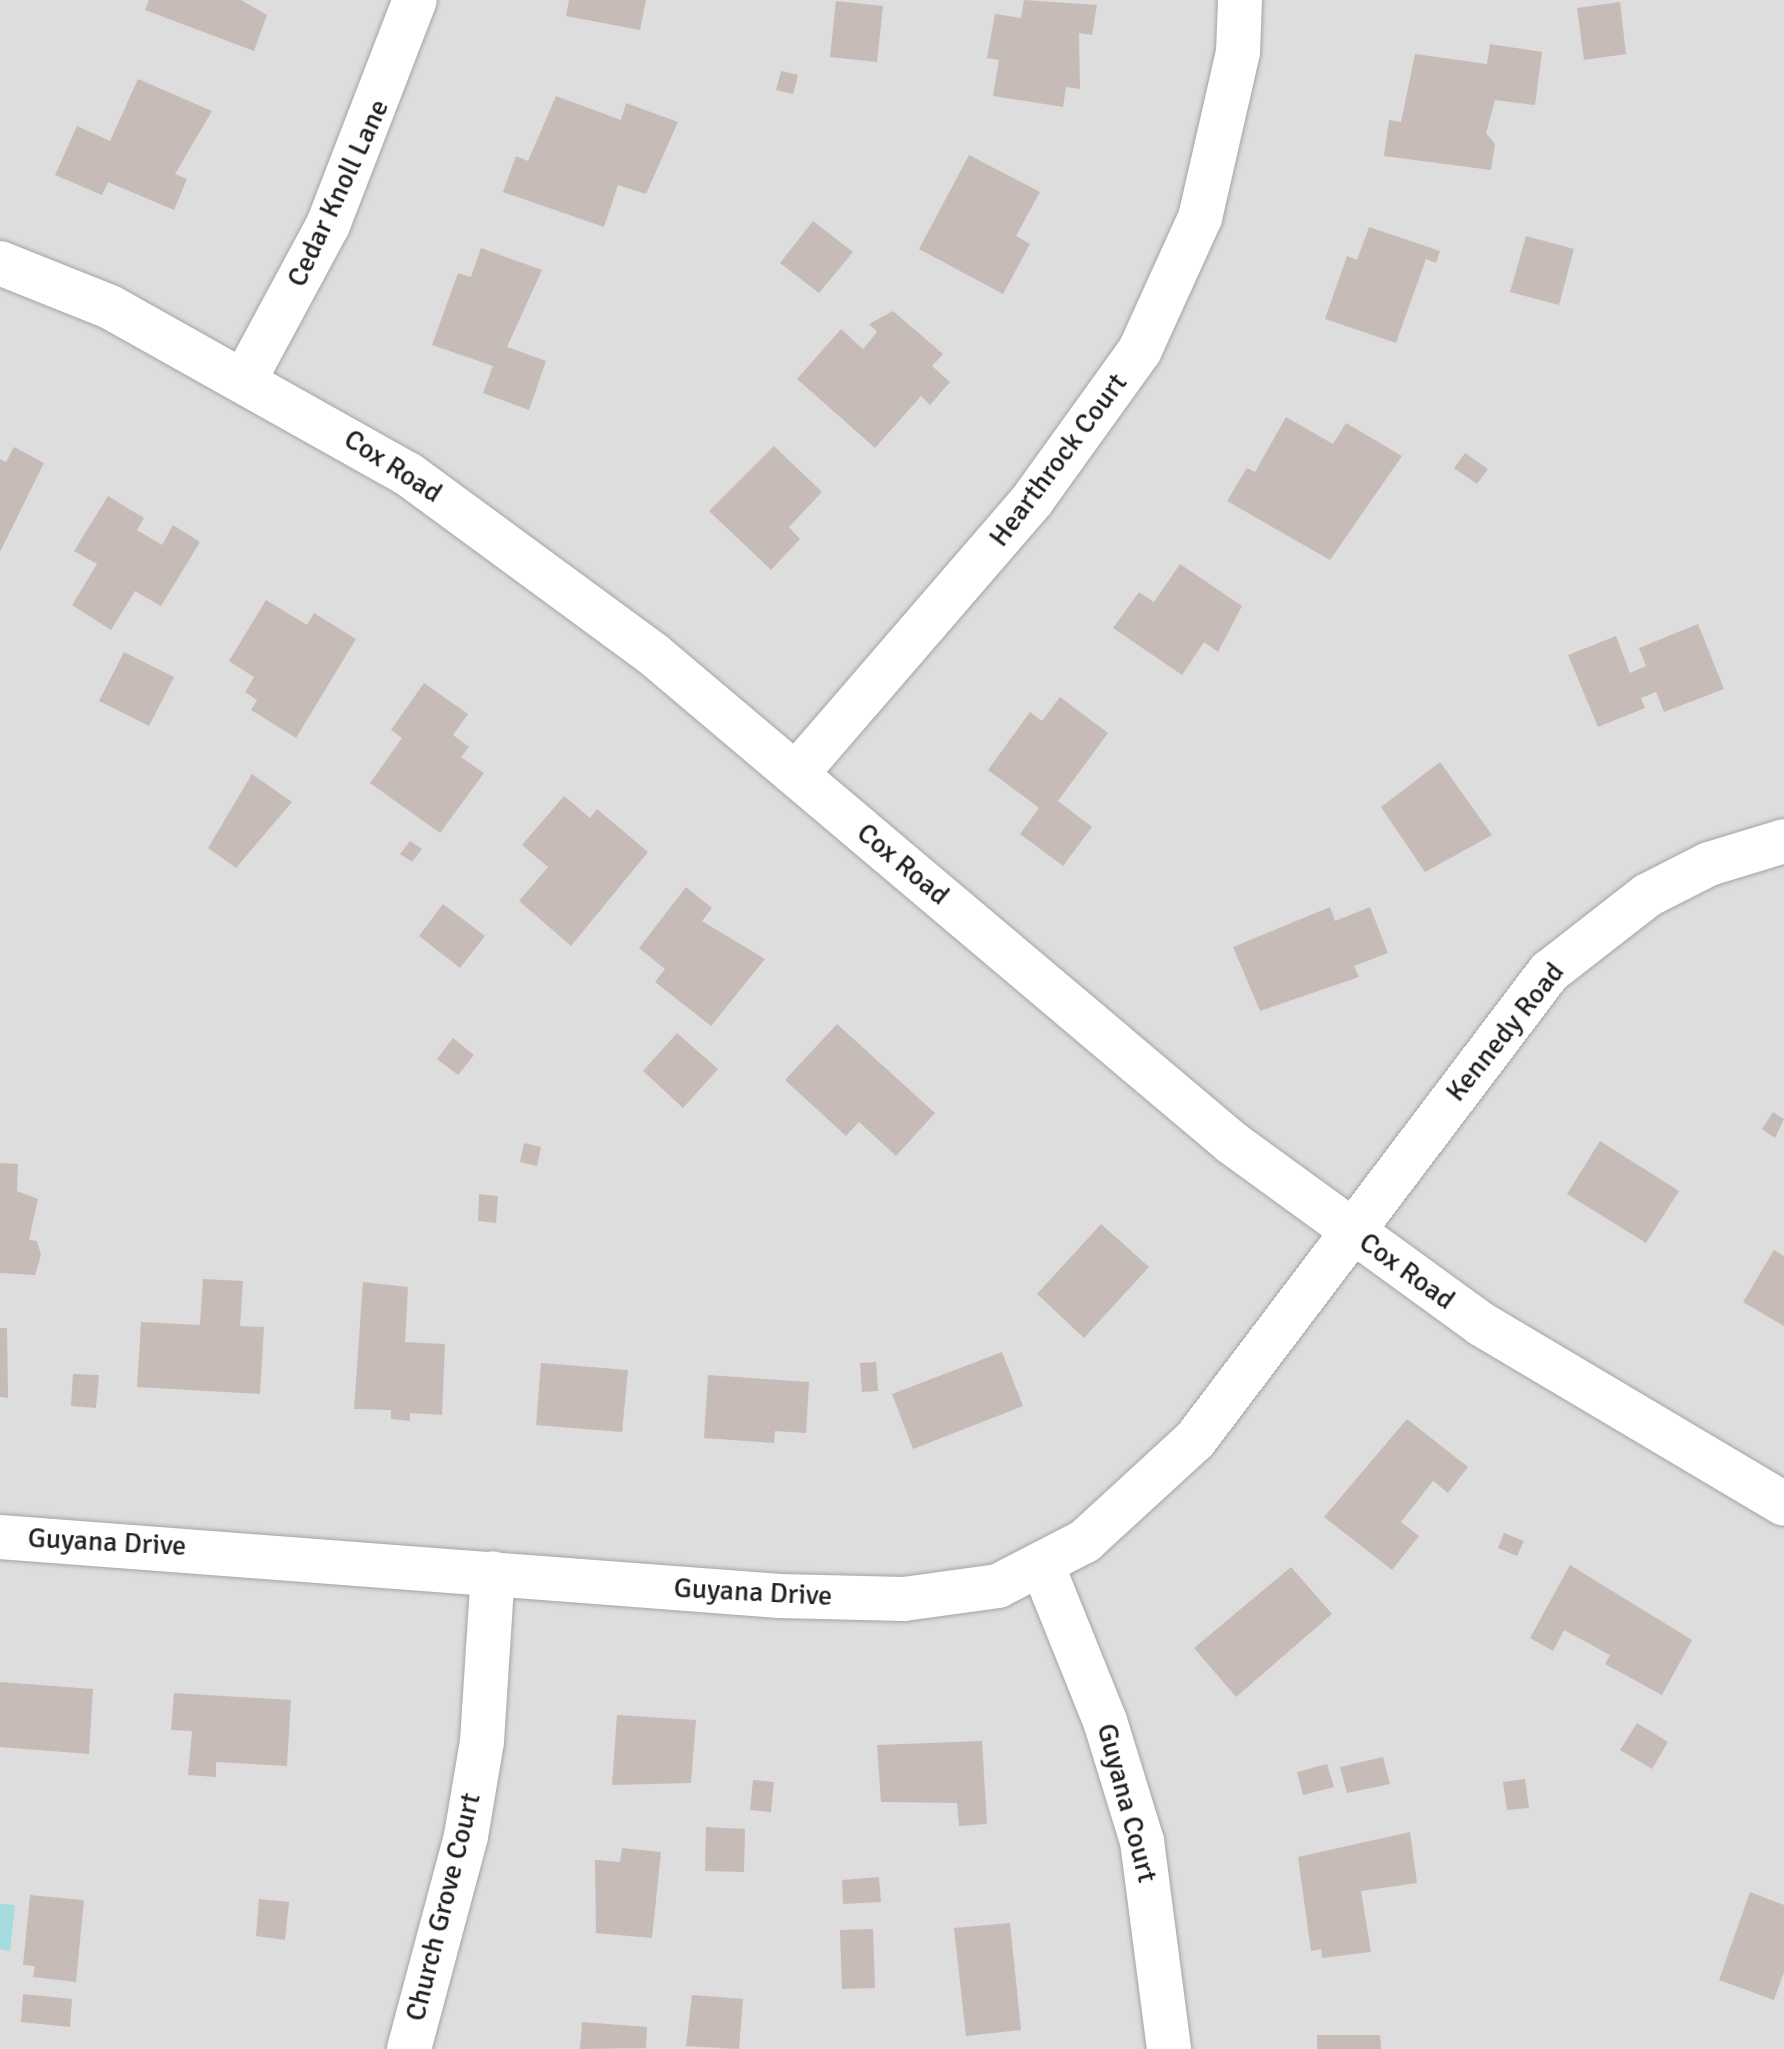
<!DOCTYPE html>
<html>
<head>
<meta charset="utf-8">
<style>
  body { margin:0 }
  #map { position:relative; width:1784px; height:2049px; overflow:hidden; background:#f1ece7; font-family:Signika,sans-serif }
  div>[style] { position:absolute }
  .residential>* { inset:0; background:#dedddd }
  .water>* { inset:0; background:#a6dbdf }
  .building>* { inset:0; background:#c6bbb6 }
  .roads { filter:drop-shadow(0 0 2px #a4a4a4) drop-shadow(0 0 2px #a4a4a4) }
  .street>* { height:44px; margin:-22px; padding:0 22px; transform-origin:22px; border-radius:22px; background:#fff }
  span { translate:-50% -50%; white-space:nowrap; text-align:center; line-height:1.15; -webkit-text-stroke:6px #fff; paint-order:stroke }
  .street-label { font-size:28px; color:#202020 }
</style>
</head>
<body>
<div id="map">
  <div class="residential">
    <i style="clip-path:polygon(0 0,1784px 0,1784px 2049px,0 2049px)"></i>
  </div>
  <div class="water">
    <i style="clip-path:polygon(0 1904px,15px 1905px,10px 1951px,0 1949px)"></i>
  </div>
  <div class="building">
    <i style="clip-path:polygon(149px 0,241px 0,267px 15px,254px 51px,145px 10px)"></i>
    <i style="clip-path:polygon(569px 0,646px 0,640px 30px,566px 16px)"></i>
    <i style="clip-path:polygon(1024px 0,1097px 5px,1092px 35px,1079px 33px,1080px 89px,1066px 87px,1063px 107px,993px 96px,999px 60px,987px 58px,995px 14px,1021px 18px)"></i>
    <i style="clip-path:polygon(836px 1px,883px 6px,877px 62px,830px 57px)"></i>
    <i style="clip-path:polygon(1620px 2px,1626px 54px,1584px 60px,1577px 8px)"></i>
    <i style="clip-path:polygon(1490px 44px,1542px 52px,1535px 105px,1495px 100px,1486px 133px,1495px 144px,1491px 170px,1384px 156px,1389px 120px,1401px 122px,1415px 54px,1487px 64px)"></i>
    <i style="clip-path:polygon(781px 71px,798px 75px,793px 94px,776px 90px)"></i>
    <i style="clip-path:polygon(138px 79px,212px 111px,175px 174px,187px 179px,174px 210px,108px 182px,102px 195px,55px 175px,77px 126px,110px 141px)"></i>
    <i style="clip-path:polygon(556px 96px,621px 120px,626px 103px,678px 122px,646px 194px,618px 185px,604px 227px,503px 192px,516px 156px,528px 161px)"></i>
    <i style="clip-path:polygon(969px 155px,1040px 192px,1016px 236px,1030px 244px,1003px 294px,919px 249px)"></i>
    <i style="clip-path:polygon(813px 221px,853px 252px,819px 293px,780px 263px)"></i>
    <i style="clip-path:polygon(1369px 227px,1440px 251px,1436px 263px,1426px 259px,1396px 343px,1325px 319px,1347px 256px,1357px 260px)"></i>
    <i style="clip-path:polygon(1526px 236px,1574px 249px,1559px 305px,1510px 292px)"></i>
    <i style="clip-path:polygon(481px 248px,542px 270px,507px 347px,546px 361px,529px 410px,483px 393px,493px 366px,432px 345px,458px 273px,471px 277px)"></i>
    <i style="clip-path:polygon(893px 311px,943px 354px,932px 366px,950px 382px,930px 405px,921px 396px,875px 448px,797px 379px,841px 329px,863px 349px,877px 332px,869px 324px)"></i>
    <i style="clip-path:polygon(1286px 417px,1333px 444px,1346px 423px,1402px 456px,1330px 560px,1227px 501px,1247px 468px,1255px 472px)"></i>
    <i style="clip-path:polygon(774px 446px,822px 492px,789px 527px,800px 539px,771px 570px,709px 511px)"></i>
    <i style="clip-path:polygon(14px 447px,44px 463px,0 552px,0 459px,6px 462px)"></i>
    <i style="clip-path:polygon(1465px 453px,1488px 469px,1477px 484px,1454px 468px)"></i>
    <i style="clip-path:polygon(108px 496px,144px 518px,137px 530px,162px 545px,173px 525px,200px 542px,161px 606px,135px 591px,111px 630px,72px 605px,97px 564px,74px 551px)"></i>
    <i style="clip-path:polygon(1180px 564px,1242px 606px,1218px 652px,1204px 642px,1182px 675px,1113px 628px,1139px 592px,1154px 602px)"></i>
    <i style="clip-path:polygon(266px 600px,307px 625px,314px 613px,356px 639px,296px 738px,251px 710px,257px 700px,245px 692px,254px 677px,229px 661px)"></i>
    <i style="clip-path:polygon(1698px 624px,1724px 689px,1664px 712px,1656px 692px,1641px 698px,1645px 708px,1598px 727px,1568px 655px,1616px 636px,1630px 673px,1646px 666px,1639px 648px)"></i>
    <i style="clip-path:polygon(124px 652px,174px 677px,149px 726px,99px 701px)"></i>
    <i style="clip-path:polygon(424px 683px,468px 714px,453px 735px,469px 747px,461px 757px,484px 773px,440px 833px,370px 783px,402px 738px,391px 730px)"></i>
    <i style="clip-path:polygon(1060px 697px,1108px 733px,1058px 801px,1092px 827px,1063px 866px,1020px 834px,1039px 808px,988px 770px,1030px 712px,1042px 721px)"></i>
    <i style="clip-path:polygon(1440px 762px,1492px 835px,1425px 872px,1381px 807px)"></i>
    <i style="clip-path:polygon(252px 774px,292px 802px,236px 868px,208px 848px)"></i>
    <i style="clip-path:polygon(564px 796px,590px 818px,597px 809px,648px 852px,571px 946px,519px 901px,548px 867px,522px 845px)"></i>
    <i style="clip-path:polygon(410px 841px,422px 849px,412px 862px,400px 854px)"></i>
    <i style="clip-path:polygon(686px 887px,712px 908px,702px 921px,765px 959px,711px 1026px,655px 982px,665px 969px,639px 948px)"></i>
    <i style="clip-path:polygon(443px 904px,485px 936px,460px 968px,419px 936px)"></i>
    <i style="clip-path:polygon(1330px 907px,1335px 921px,1370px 907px,1388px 953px,1354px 966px,1359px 977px,1260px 1011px,1233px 947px)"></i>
    <i style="clip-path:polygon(837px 1024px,935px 1113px,896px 1156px,859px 1122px,846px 1136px,785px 1080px)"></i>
    <i style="clip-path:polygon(677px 1033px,718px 1069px,683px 1108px,643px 1071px)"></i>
    <i style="clip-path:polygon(453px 1038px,474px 1055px,458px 1075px,437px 1059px)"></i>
    <i style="clip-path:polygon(1773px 1112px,1784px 1119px,1775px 1138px,1762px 1129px)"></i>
    <i style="clip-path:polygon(1600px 1141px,1679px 1191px,1646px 1243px,1567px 1194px)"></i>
    <i style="clip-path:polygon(524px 1143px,541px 1147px,537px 1166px,520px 1162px)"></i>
    <i style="clip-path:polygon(0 1163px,18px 1164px,17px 1191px,38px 1199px,29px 1240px,37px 1241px,41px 1255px,35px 1275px,0 1273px)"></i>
    <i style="clip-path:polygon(479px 1194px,498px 1196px,496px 1223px,478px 1221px)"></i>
    <i style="clip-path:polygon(1101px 1224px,1149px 1267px,1084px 1338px,1037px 1294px)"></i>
    <i style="clip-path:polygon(1774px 1250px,1784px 1256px,1784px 1326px,1743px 1302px)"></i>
    <i style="clip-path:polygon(203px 1279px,243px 1281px,240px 1326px,264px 1327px,260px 1394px,137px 1387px,141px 1322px,200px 1325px)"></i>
    <i style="clip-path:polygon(363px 1282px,408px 1287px,405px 1342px,445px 1344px,442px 1415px,410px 1413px,410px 1421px,391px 1419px,391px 1410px,354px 1409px)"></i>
    <i style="clip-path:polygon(0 1328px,7px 1328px,8px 1398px,0 1397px)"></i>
    <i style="clip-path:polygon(1002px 1352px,1023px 1406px,913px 1449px,892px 1394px)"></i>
    <i style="clip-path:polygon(876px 1362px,878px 1391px,862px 1392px,860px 1363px)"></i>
    <i style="clip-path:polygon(541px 1363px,628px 1370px,622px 1432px,536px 1425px)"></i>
    <i style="clip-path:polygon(73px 1374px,99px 1375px,96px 1408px,71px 1406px)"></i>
    <i style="clip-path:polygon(708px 1375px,809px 1382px,806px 1433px,775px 1431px,774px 1443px,704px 1438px)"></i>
    <i style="clip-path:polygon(1407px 1419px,1468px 1467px,1448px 1493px,1433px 1481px,1401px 1522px,1419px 1536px,1392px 1570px,1324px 1517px)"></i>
    <i style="clip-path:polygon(1504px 1533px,1524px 1541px,1517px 1556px,1498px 1548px)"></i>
    <i style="clip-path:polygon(1570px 1565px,1692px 1640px,1662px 1695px,1605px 1664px,1610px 1655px,1564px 1630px,1553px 1651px,1530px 1638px)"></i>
    <i style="clip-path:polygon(1291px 1567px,1332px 1614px,1236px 1697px,1194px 1648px)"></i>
    <i style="clip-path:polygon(0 1682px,93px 1689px,89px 1754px,0 1747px)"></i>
    <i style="clip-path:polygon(174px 1693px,291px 1700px,287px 1766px,216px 1762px,216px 1777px,188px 1775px,192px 1731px,171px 1730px)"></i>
    <i style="clip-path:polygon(617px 1715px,696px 1720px,691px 1783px,612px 1785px)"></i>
    <i style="clip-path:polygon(1637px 1723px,1668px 1742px,1652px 1769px,1620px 1750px)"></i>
    <i style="clip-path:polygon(982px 1741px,987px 1824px,959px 1826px,957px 1803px,881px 1802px,877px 1745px)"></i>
    <i style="clip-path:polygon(1383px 1757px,1390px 1784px,1347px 1793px,1340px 1767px)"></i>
    <i style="clip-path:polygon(1327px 1764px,1334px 1787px,1303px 1795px,1297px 1772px)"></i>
    <i style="clip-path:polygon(1525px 1779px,1529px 1808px,1507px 1810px,1503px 1782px)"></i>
    <i style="clip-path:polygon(753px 1780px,774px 1782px,771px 1812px,750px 1810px)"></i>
    <i style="clip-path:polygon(706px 1827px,745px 1829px,744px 1872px,705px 1871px)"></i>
    <i style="clip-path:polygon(1410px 1832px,1417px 1883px,1361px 1891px,1371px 1952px,1322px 1958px,1321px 1949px,1311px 1951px,1298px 1857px)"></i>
    <i style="clip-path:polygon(622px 1848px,661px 1852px,652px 1938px,596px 1933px,595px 1860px,620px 1862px)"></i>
    <i style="clip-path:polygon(879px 1877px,881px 1902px,843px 1904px,842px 1880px)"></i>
    <i style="clip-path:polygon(1750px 1892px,1784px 1905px,1784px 1972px,1774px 2000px,1719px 1980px)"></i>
    <i style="clip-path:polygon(30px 1895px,84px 1900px,76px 1982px,33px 1977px,35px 1966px,23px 1965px)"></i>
    <i style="clip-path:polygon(259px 1899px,289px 1902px,285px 1940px,256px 1936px)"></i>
    <i style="clip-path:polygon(1010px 1923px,1021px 2030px,966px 2036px,954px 1928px)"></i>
    <i style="clip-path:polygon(873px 1929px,875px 1988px,842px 1989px,840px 1930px)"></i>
    <i style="clip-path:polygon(23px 1994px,72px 1999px,70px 2027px,21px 2022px)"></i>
    <i style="clip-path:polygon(692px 1995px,743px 1999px,739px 2049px,686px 2046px)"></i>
    <i style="clip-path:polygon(582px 2022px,647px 2027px,646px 2048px,580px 2049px)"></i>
    <i style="clip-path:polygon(1317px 2035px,1380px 2035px,1381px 2049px,1317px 2049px)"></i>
  </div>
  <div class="roads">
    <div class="street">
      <i style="left:0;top:263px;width:118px;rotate:21.8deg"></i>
      <i style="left:110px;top:307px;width:342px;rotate:29.3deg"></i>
      <i style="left:408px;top:474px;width:304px;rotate:36.3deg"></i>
      <i style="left:653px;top:654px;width:758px;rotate:40.18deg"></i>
      <i style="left:1232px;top:1143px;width:308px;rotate:36deg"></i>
      <i style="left:1481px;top:1324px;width:352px;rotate:30.7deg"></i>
      <i style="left:245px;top:379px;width:175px;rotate:-61.7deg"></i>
      <i style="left:328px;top:225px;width:241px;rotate:-68.9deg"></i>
      <i style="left:796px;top:774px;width:363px;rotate:-49.2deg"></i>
      <i style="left:1033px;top:499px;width:183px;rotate:-54.3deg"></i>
      <i style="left:1140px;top:350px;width:145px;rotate:-65.6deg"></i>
      <i style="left:1200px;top:218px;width:170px;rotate:-77.1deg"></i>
      <i style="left:1238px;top:52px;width:52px;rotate:-87.8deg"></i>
      <i style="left:0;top:1537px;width:782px;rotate:4.33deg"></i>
      <i style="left:780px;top:1596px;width:124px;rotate:1.4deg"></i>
      <i style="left:904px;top:1599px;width:95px;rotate:-7.9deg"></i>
      <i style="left:998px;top:1586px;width:98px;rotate:-27.3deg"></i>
      <i style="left:1085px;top:1541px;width:149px;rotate:-42.6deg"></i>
      <i style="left:1195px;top:1440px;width:587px;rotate:-52.9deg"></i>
      <i style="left:1549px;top:972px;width:125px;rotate:-37.9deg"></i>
      <i style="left:1648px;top:895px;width:68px;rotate:-26.9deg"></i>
      <i style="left:1709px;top:864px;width:78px;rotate:-17deg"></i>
      <i style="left:1043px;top:1567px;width:166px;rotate:68.1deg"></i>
      <i style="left:1105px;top:1721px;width:126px;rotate:72.9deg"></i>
      <i style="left:1142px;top:1841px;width:210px;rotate:82.6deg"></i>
      <i style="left:409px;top:2049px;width:220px;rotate:-75deg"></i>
      <i style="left:466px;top:1836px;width:96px;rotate:-80.4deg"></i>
      <i style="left:482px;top:1741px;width:168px;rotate:-86.3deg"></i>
    </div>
  </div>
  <div class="street-label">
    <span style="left:338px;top:193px;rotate:-65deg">Cedar Knoll Lane</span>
    <span style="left:1058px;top:460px;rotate:-53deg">Hearthrock Court</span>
    <span style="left:393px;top:466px;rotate:33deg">Cox Road</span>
    <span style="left:903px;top:864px;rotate:40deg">Cox Road</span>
    <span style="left:1505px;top:1032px;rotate:-51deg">Kennedy Road</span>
    <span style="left:1407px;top:1271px;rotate:36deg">Cox Road</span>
    <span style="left:107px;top:1542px;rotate:3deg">Guyana Drive</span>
    <span style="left:753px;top:1592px;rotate:3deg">Guyana Drive</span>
    <span style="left:1127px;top:1803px;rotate:75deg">Guyana Court</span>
    <span style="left:443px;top:1907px;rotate:-76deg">Church Grove Court</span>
  </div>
</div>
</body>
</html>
